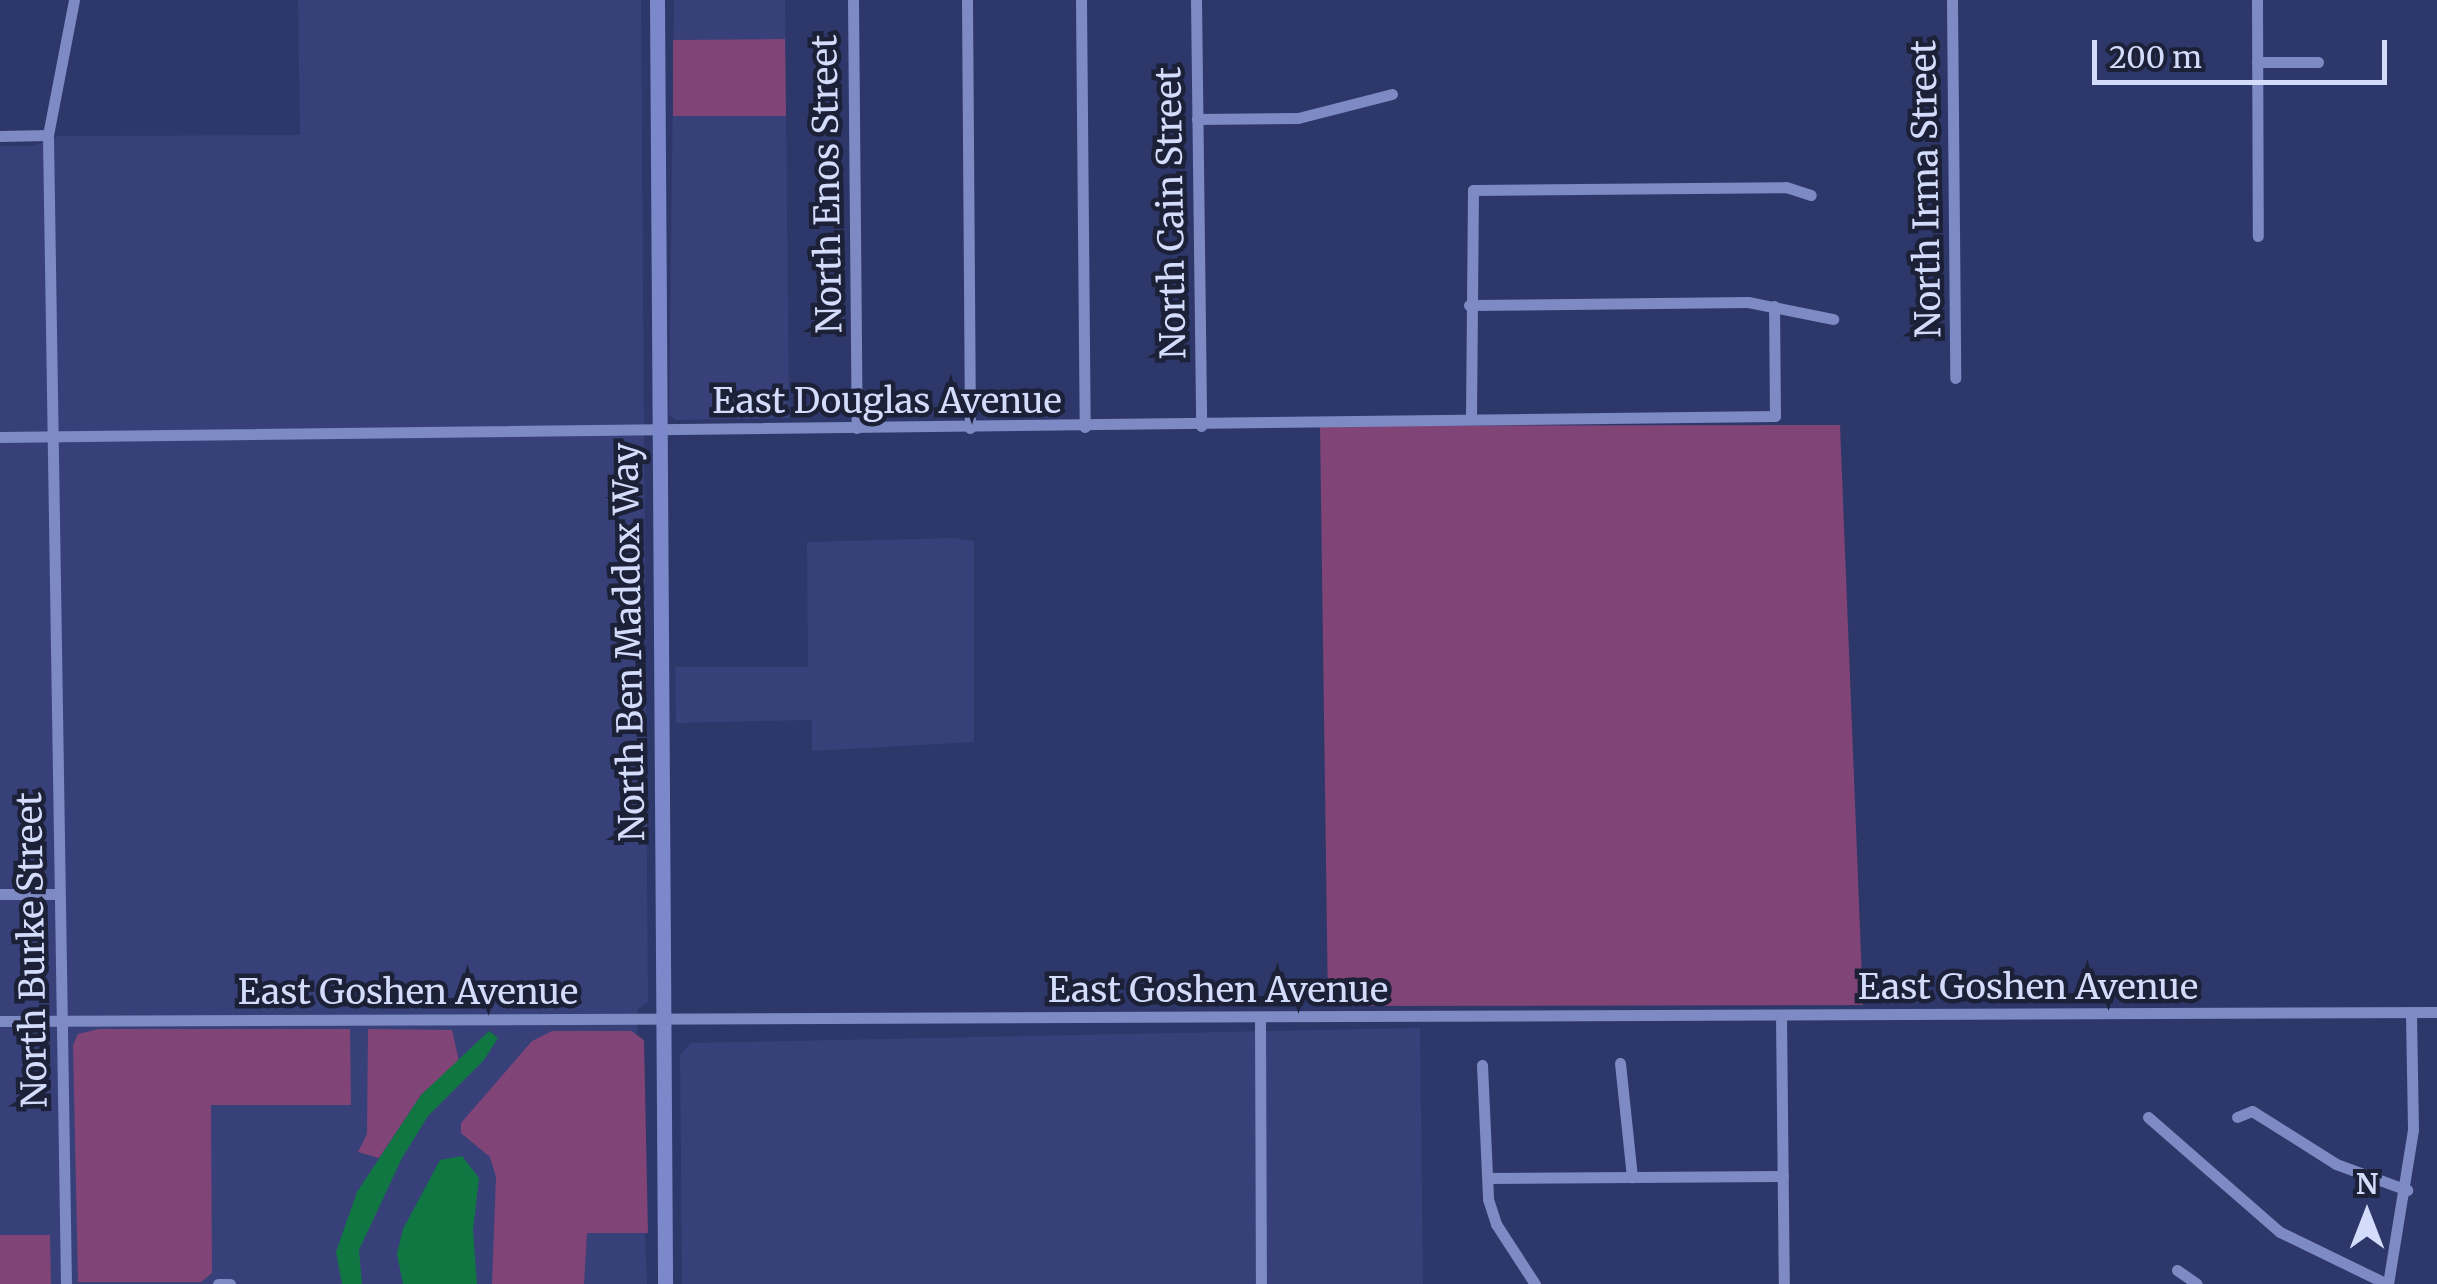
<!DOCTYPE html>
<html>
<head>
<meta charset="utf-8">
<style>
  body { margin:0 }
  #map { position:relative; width:2437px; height:1284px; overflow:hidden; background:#2e3769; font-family:Merriweather,serif }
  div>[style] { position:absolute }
  .built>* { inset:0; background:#374079 }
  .green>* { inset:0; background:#804476 }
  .water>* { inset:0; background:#107742 }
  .minor>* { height:11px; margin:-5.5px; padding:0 5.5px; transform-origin:5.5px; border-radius:5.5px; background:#7d8ac3 }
  .major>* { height:15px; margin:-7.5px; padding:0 7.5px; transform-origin:7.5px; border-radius:7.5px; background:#7b89cb }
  span { translate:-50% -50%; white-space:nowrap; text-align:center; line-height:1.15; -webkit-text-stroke:9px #1c2138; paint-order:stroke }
  .street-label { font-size:35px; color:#d3dcfb }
  .north { position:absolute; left:2317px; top:1164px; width:100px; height:100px; -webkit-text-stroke:8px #1c2138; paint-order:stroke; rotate:0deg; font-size:28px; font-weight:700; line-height:40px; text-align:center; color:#d3dcfb }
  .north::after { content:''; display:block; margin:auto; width:35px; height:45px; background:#d3dcfb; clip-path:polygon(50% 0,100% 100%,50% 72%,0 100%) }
  .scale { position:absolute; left:2092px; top:40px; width:295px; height:45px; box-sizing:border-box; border:5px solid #d3dcfb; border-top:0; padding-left:12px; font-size:30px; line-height:35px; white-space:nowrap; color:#d3dcfb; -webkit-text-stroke:8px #1c2138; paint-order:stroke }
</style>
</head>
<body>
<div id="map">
  <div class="built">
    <i style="clip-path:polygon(298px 0,641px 0,648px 1002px,638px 1009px,637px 1036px,647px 1284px,0 1284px,0 146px,33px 146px,58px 136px,300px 135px)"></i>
    <i style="clip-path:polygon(674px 0,785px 0,789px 418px,676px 420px,669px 415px)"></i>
    <i style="clip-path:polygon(953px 538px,974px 541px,974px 742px,812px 751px,812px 720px,676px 723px,675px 667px,808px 667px,807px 542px)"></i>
    <i style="clip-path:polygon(1420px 1028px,1423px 1284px,682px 1284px,680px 1055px,691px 1043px)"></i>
  </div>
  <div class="green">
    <i style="clip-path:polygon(785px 39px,786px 116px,673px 116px,673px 40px)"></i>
    <i style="clip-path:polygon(1840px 425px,1863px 1005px,1328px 1006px,1320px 426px)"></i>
    <i style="clip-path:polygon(99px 1029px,350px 1029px,351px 1105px,211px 1105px,212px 1273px,201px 1282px,78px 1282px,73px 1045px,78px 1034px)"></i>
    <i style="clip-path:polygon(368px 1029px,452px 1030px,459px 1061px,421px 1095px,379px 1158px,358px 1152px,367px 1134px)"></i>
    <i style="clip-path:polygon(552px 1031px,631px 1031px,644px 1040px,648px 1233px,587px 1233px,584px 1284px,492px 1284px,496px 1177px,490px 1157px,461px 1133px,461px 1123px,532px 1041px)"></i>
    <i style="clip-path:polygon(0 1235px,50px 1235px,51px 1284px,0 1284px)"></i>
  </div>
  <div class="water">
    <i style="clip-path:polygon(489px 1031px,498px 1038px,484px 1060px,428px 1116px,402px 1158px,359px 1250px,362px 1284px,342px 1284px,336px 1252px,357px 1192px,421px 1095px)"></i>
    <i style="clip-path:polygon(462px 1156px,479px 1178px,473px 1230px,477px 1284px,403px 1284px,397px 1254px,403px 1229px,440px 1160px)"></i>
  </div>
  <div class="minor">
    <i style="left:853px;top:0;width:428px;rotate:89.5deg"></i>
    <i style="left:967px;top:0;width:428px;rotate:89.6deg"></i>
    <i style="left:1081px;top:0;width:427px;rotate:89.5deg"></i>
    <i style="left:1196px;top:0;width:426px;rotate:89.3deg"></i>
    <i style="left:1952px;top:0;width:378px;rotate:89.5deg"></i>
    <i style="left:2257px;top:0;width:236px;rotate:89.8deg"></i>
    <i style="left:2257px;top:62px;width:61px"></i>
    <i style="left:1197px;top:119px;width:101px;rotate:-0.6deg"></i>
    <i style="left:1298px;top:118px;width:97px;rotate:-14.3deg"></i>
    <i style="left:0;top:136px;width:48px;rotate:-1.2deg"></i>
    <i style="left:1469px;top:305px;width:279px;rotate:-0.6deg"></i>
    <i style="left:1748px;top:302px;width:87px;rotate:11.3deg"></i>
    <i style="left:1471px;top:419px;width:229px;rotate:-89.5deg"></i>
    <i style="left:1473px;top:190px;width:313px;rotate:-0.5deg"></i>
    <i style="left:1786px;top:187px;width:26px;rotate:18deg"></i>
    <i style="left:0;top:437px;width:1775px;rotate:-0.68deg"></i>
    <i style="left:1775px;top:416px;width:110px;rotate:-90.5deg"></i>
    <i style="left:0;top:894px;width:58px"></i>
    <i style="left:1781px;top:1015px;width:269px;rotate:89.4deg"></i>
    <i style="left:1260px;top:1017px;width:267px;rotate:89.8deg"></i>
    <i style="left:0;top:1021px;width:2437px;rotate:-0.21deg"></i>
    <i style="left:1620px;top:1063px;width:115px;rotate:84deg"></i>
    <i style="left:1482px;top:1065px;width:134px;rotate:87.4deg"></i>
    <i style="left:1488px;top:1199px;width:26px;rotate:72deg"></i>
    <i style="left:1496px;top:1224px;width:72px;rotate:57deg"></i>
    <i style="left:2148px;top:1117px;width:175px;rotate:41.1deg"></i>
    <i style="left:2280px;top:1232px;width:119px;rotate:25.9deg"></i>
    <i style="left:2237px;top:1117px;width:16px;rotate:-22deg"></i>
    <i style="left:2252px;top:1111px;width:99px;rotate:32.2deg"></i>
    <i style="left:2336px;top:1164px;width:76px;rotate:20.1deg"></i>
    <i style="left:1489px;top:1178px;width:294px;rotate:-0.4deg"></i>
    <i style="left:2177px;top:1270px;width:24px;rotate:35deg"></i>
    <i style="left:66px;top:1284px;width:1149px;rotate:-90.9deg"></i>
    <i style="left:48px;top:135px;width:137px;rotate:-79.1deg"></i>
    <i style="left:218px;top:1284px;width:12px"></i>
    <i style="left:2388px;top:1284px;width:157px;rotate:-80.8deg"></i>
    <i style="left:2413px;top:1129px;width:117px;rotate:-91deg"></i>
  </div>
  <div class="major">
    <i style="left:657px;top:0;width:1284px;rotate:89.64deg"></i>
  </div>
  <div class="street-label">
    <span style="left:827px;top:184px;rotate:-91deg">North Enos Street</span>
    <span style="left:1926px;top:189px;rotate:-91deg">North Irma Street</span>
    <span style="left:1171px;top:213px;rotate:-91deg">North Cain Street</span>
    <span style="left:887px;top:401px">East Douglas Avenue</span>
    <span style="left:629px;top:642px;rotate:-91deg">North Ben Maddox Way</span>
    <span style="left:32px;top:950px;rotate:-91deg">North Burke Street</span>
    <span style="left:2028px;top:987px">East Goshen Avenue</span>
    <span style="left:1218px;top:990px">East Goshen Avenue</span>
    <span style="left:408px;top:992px">East Goshen Avenue</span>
  </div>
  <div class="north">N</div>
  <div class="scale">200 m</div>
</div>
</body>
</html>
